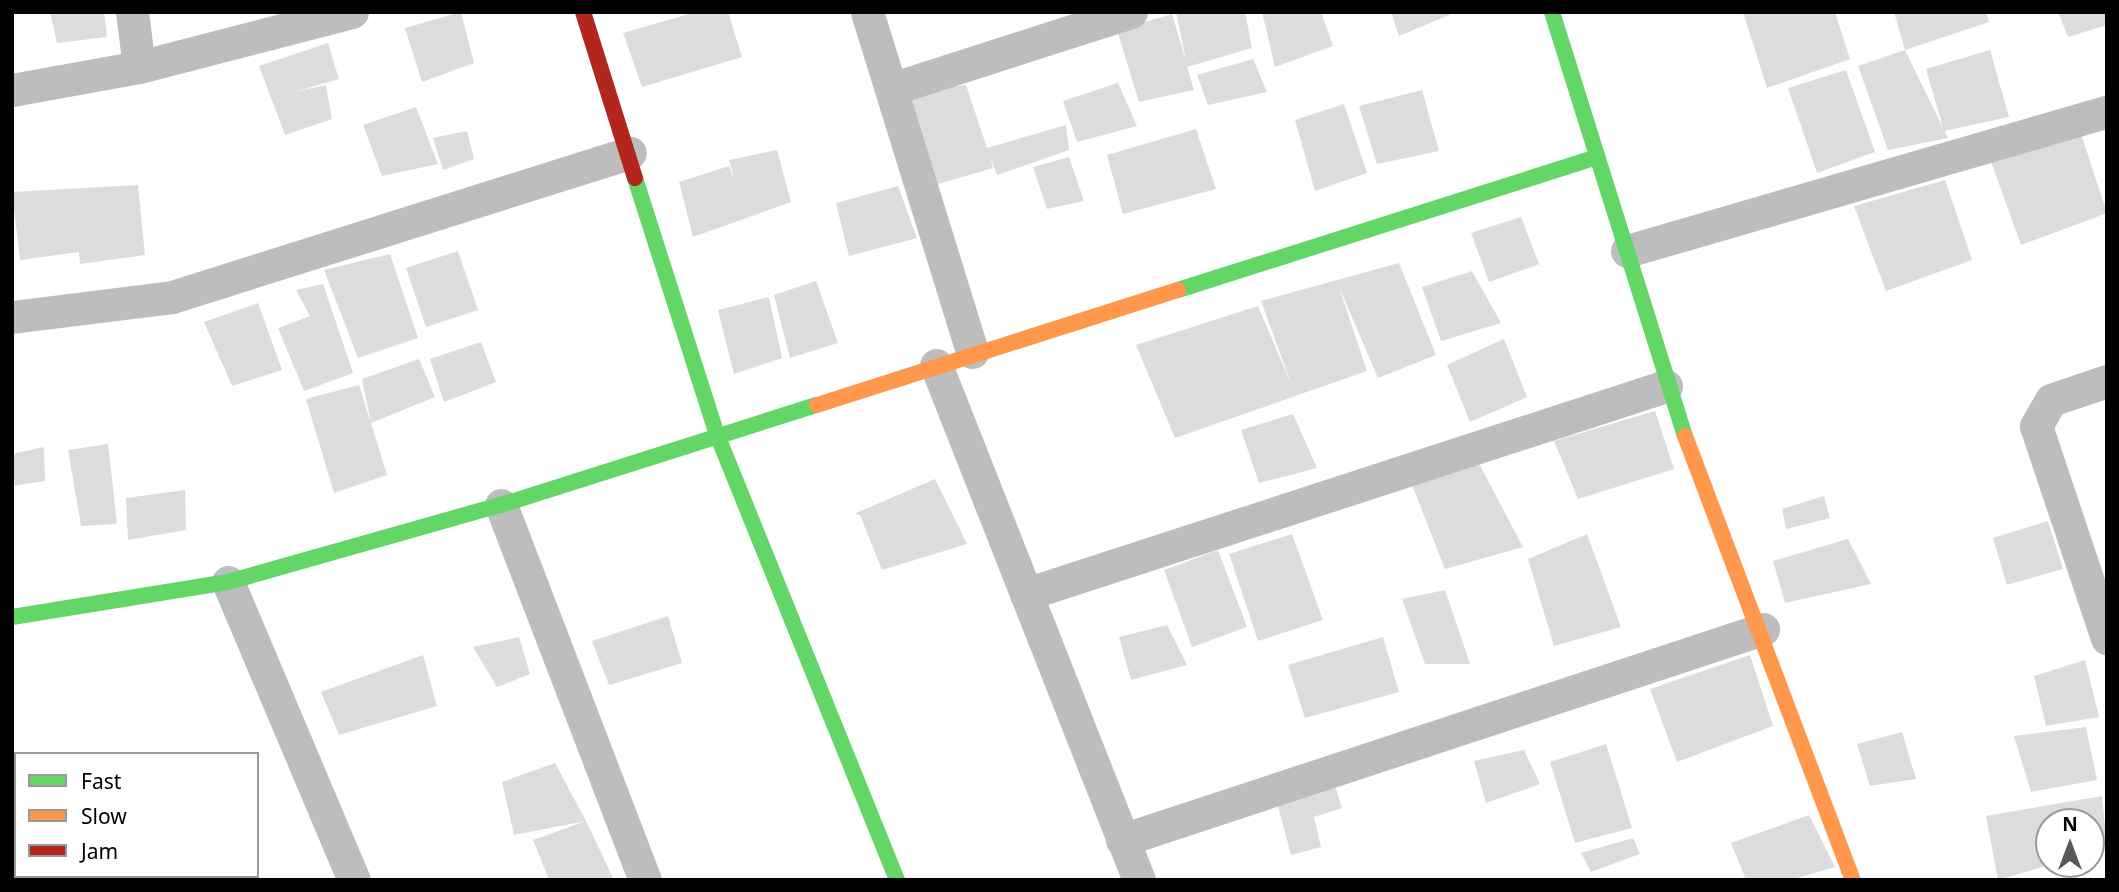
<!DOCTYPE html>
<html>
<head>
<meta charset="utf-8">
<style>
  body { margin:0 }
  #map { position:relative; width:2119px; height:892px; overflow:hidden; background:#fff; font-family:"Noto Sans",sans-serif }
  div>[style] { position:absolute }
  .building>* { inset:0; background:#dcdcdc }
  .street>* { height:33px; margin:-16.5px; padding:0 16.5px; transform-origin:16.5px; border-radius:16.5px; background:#bdbdbd }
  .fast>* { height:16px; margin:-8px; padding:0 8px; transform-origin:8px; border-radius:8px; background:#63d668 }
  .slow>* { height:16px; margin:-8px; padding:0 8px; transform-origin:8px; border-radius:8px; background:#ff974d }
  .jam>* { height:16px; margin:-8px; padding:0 8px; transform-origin:8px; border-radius:8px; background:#b3261e }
  span { translate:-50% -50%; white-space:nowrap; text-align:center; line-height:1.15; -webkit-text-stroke:7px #fff; paint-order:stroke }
  .frame { position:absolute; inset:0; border:14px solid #000; pointer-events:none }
  .legend { position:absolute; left:14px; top:752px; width:245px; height:126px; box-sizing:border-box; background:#fff; border:2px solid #999; margin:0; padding:9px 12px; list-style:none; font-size:21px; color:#000 }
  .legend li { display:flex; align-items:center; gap:14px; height:35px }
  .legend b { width:35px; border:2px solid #999 }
  .north { position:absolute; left:2035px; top:808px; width:70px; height:70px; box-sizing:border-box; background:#fff; border:2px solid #999; border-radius:50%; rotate:0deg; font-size:19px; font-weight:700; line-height:28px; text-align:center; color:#000 }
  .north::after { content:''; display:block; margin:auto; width:24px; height:32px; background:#595959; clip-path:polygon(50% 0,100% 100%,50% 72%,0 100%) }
</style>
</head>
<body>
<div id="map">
  <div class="building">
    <i style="clip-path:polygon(50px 12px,104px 12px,107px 37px,57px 43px)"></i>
    <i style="clip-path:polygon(461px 12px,474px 63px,422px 82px,405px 28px)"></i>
    <i style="clip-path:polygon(696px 12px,728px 12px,742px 57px,642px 87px,623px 33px)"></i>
    <i style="clip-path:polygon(1176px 12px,1245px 12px,1252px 48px,1187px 67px,1194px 90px,1139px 102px,1117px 30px,1172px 14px,1186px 61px)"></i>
    <i style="clip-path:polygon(1262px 12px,1321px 12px,1333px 46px,1275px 67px)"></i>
    <i style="clip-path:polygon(1391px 12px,1456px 12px,1399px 36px)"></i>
    <i style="clip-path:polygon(1743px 12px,1835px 12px,1850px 59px,1767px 88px)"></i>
    <i style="clip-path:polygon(1894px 12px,1986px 12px,1989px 22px,1905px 50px,1948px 138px,1888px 150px,1858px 66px,1905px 50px)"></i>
    <i style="clip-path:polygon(2058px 12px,2107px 12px,2107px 25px,2068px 37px)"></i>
    <i style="clip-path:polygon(328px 43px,339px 79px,294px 92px,326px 85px,332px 119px,285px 135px,259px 66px)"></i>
    <i style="clip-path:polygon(1990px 50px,2009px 117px,1944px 131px,1926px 69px)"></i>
    <i style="clip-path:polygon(1253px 59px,1267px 92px,1208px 105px,1197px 75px)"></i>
    <i style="clip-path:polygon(1846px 70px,1875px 152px,1817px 173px,1788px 88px)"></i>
    <i style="clip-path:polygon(1118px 83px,1137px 126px,1077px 142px,1063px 101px)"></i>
    <i style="clip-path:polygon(966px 85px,987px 148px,1066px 125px,1069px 150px,997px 175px,990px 157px,993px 168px,928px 187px,901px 94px)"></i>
    <i style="clip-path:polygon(1422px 90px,1439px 151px,1377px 164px,1359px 106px)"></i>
    <i style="clip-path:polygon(1344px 104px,1367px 173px,1315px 191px,1295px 120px)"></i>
    <i style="clip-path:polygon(416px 107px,438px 164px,382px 176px,363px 125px)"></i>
    <i style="clip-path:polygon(1196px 129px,1216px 189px,1123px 214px,1107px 155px)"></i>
    <i style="clip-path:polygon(467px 131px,474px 159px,443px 170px,433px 138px)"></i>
    <i style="clip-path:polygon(2081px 134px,2107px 213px,2021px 245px,1990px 159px)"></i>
    <i style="clip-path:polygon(777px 150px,791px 202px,693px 237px,679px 182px,729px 166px,735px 181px,729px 160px)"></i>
    <i style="clip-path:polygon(1069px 157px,1084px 201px,1047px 209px,1033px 167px)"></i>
    <i style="clip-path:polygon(1945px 180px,1972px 260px,1886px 291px,1854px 206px)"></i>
    <i style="clip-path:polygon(138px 185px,145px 255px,80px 264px,79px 252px,20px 260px,12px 192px)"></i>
    <i style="clip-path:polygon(898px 186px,917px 238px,849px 256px,836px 203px)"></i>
    <i style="clip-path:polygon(1521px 217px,1539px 264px,1489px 282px,1471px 233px)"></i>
    <i style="clip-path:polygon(458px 251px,478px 310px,426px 327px,406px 268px)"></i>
    <i style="clip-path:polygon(390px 254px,418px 338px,358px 358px,324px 270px)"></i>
    <i style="clip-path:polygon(1399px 263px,1436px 355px,1378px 378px,1339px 287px,1367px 371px,1175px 438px,1136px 345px,1258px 306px,1292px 386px,1261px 301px)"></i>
    <i style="clip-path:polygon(1472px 271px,1501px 323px,1441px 341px,1422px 287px)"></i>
    <i style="clip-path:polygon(816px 281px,838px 343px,790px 358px,774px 295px)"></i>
    <i style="clip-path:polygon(323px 284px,353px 373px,304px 391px,278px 328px,310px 316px,296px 290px)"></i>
    <i style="clip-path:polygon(769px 297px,782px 358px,734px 374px,718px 310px)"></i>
    <i style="clip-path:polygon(258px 303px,282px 370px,232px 386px,204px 322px)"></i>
    <i style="clip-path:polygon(1504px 339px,1527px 397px,1470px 422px,1447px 365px)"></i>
    <i style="clip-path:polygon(481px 342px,496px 382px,444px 402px,430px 359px)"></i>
    <i style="clip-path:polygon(419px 359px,435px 397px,371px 423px,387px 475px,334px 493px,306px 399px,359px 385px,371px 423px,362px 379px)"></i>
    <i style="clip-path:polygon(1655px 411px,1674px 469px,1578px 499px,1554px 441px)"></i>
    <i style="clip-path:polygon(1293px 414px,1317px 468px,1259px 483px,1241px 430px)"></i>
    <i style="clip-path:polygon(108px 444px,117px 524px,81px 526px,68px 450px)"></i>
    <i style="clip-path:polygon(44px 447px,45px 481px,12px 486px,12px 454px)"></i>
    <i style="clip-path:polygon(1474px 454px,1523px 547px,1445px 569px,1408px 475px)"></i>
    <i style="clip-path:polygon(935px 479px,967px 544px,882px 570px,860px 515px,854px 514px)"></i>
    <i style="clip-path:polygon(185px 490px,186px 530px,128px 540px,126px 498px)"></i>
    <i style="clip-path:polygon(1824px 496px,1830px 518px,1786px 529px,1782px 509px)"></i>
    <i style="clip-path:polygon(2048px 521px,2063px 569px,2007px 585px,1993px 538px)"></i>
    <i style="clip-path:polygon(1292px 534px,1323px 620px,1258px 641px,1229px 554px)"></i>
    <i style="clip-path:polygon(1587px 534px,1621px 627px,1554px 646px,1528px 559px)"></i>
    <i style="clip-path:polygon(1848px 539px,1871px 584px,1785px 603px,1773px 561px)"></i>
    <i style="clip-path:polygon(1218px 550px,1247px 627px,1192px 647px,1164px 570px)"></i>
    <i style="clip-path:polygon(1445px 590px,1470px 664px,1425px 664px,1402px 599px)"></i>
    <i style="clip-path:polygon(668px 616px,682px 663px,609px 685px,592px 641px)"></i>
    <i style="clip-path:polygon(1167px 625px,1187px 665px,1131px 680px,1119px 637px)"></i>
    <i style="clip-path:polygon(519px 637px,530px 674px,497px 687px,473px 647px)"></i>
    <i style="clip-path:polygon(1383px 637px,1399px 692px,1305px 718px,1288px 665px)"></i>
    <i style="clip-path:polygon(423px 655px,437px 706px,339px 735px,321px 692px)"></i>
    <i style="clip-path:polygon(1750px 655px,1773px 726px,1677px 762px,1650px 689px)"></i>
    <i style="clip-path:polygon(2085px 660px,2099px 717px,2046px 726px,2034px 676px)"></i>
    <i style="clip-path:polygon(2086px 727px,2097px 780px,2031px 792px,2014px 736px)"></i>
    <i style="clip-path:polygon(1902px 732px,1916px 779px,1870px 786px,1857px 744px)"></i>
    <i style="clip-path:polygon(1606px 744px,1632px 828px,1575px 843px,1550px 762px)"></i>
    <i style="clip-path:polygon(1524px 750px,1540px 784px,1486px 803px,1474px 761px)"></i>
    <i style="clip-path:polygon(555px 763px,586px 821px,514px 835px,502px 782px)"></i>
    <i style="clip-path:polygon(1335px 786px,1342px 808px,1314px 817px,1321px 847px,1291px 855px,1278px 806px)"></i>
    <i style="clip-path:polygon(2102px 796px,2107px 846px,2091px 851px,2091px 822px,2049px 822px,2049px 865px,1998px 880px,1986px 816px)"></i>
    <i style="clip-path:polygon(1809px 815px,1835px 867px,1790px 880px,1746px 880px,1731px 843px)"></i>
    <i style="clip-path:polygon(586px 821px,613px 878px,549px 880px,533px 840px)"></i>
    <i style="clip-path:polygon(1633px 838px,1640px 854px,1591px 872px,1581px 853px)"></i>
  </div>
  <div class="street">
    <i style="left:132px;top:12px;width:55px;rotate:82.7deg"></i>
    <i style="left:867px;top:12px;width:356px;rotate:72.8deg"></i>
    <i style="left:891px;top:89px;width:252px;rotate:-17.8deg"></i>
    <i style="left:12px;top:90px;width:129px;rotate:-10.3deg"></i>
    <i style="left:139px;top:67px;width:220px;rotate:-14.5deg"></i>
    <i style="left:1627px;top:251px;width:500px;rotate:-16.2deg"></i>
    <i style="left:12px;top:317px;width:161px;rotate:-7.1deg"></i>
    <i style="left:172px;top:297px;width:480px;rotate:-17.5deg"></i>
    <i style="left:936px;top:365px;width:554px;rotate:68.49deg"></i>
    <i style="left:2107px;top:381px;width:59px;rotate:161.3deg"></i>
    <i style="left:2051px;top:400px;width:30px;rotate:120deg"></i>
    <i style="left:2036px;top:426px;width:224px;rotate:71.5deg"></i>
    <i style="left:501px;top:505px;width:402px;rotate:69deg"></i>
    <i style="left:228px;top:582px;width:324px;rotate:67.1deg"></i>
    <i style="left:1026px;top:594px;width:673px;rotate:-18deg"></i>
    <i style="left:1122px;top:840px;width:675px;rotate:-18.22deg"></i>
  </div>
  <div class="fast">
    <i style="left:1552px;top:12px;width:444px;rotate:72.6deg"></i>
    <i style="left:635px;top:178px;width:267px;rotate:72.3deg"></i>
    <i style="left:716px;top:432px;width:483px;rotate:68deg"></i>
    <i style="left:1178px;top:290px;width:440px;rotate:-17.6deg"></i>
    <i style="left:12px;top:617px;width:219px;rotate:-9.2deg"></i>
    <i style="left:228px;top:582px;width:284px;rotate:-15.8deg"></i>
    <i style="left:501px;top:505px;width:331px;rotate:-17.6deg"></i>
  </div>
  <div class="slow">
    <i style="left:817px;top:405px;width:379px;rotate:-17.7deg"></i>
    <i style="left:1685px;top:436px;width:475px;rotate:69.3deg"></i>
  </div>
  <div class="jam">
    <i style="left:583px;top:12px;width:174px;rotate:72.6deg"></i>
  </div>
  <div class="frame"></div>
  <ul class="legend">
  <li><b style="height:9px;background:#63d668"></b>Fast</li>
  <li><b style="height:9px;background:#ff974d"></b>Slow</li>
  <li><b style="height:9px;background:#b3261e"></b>Jam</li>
  </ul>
  <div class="north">N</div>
</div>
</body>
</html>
